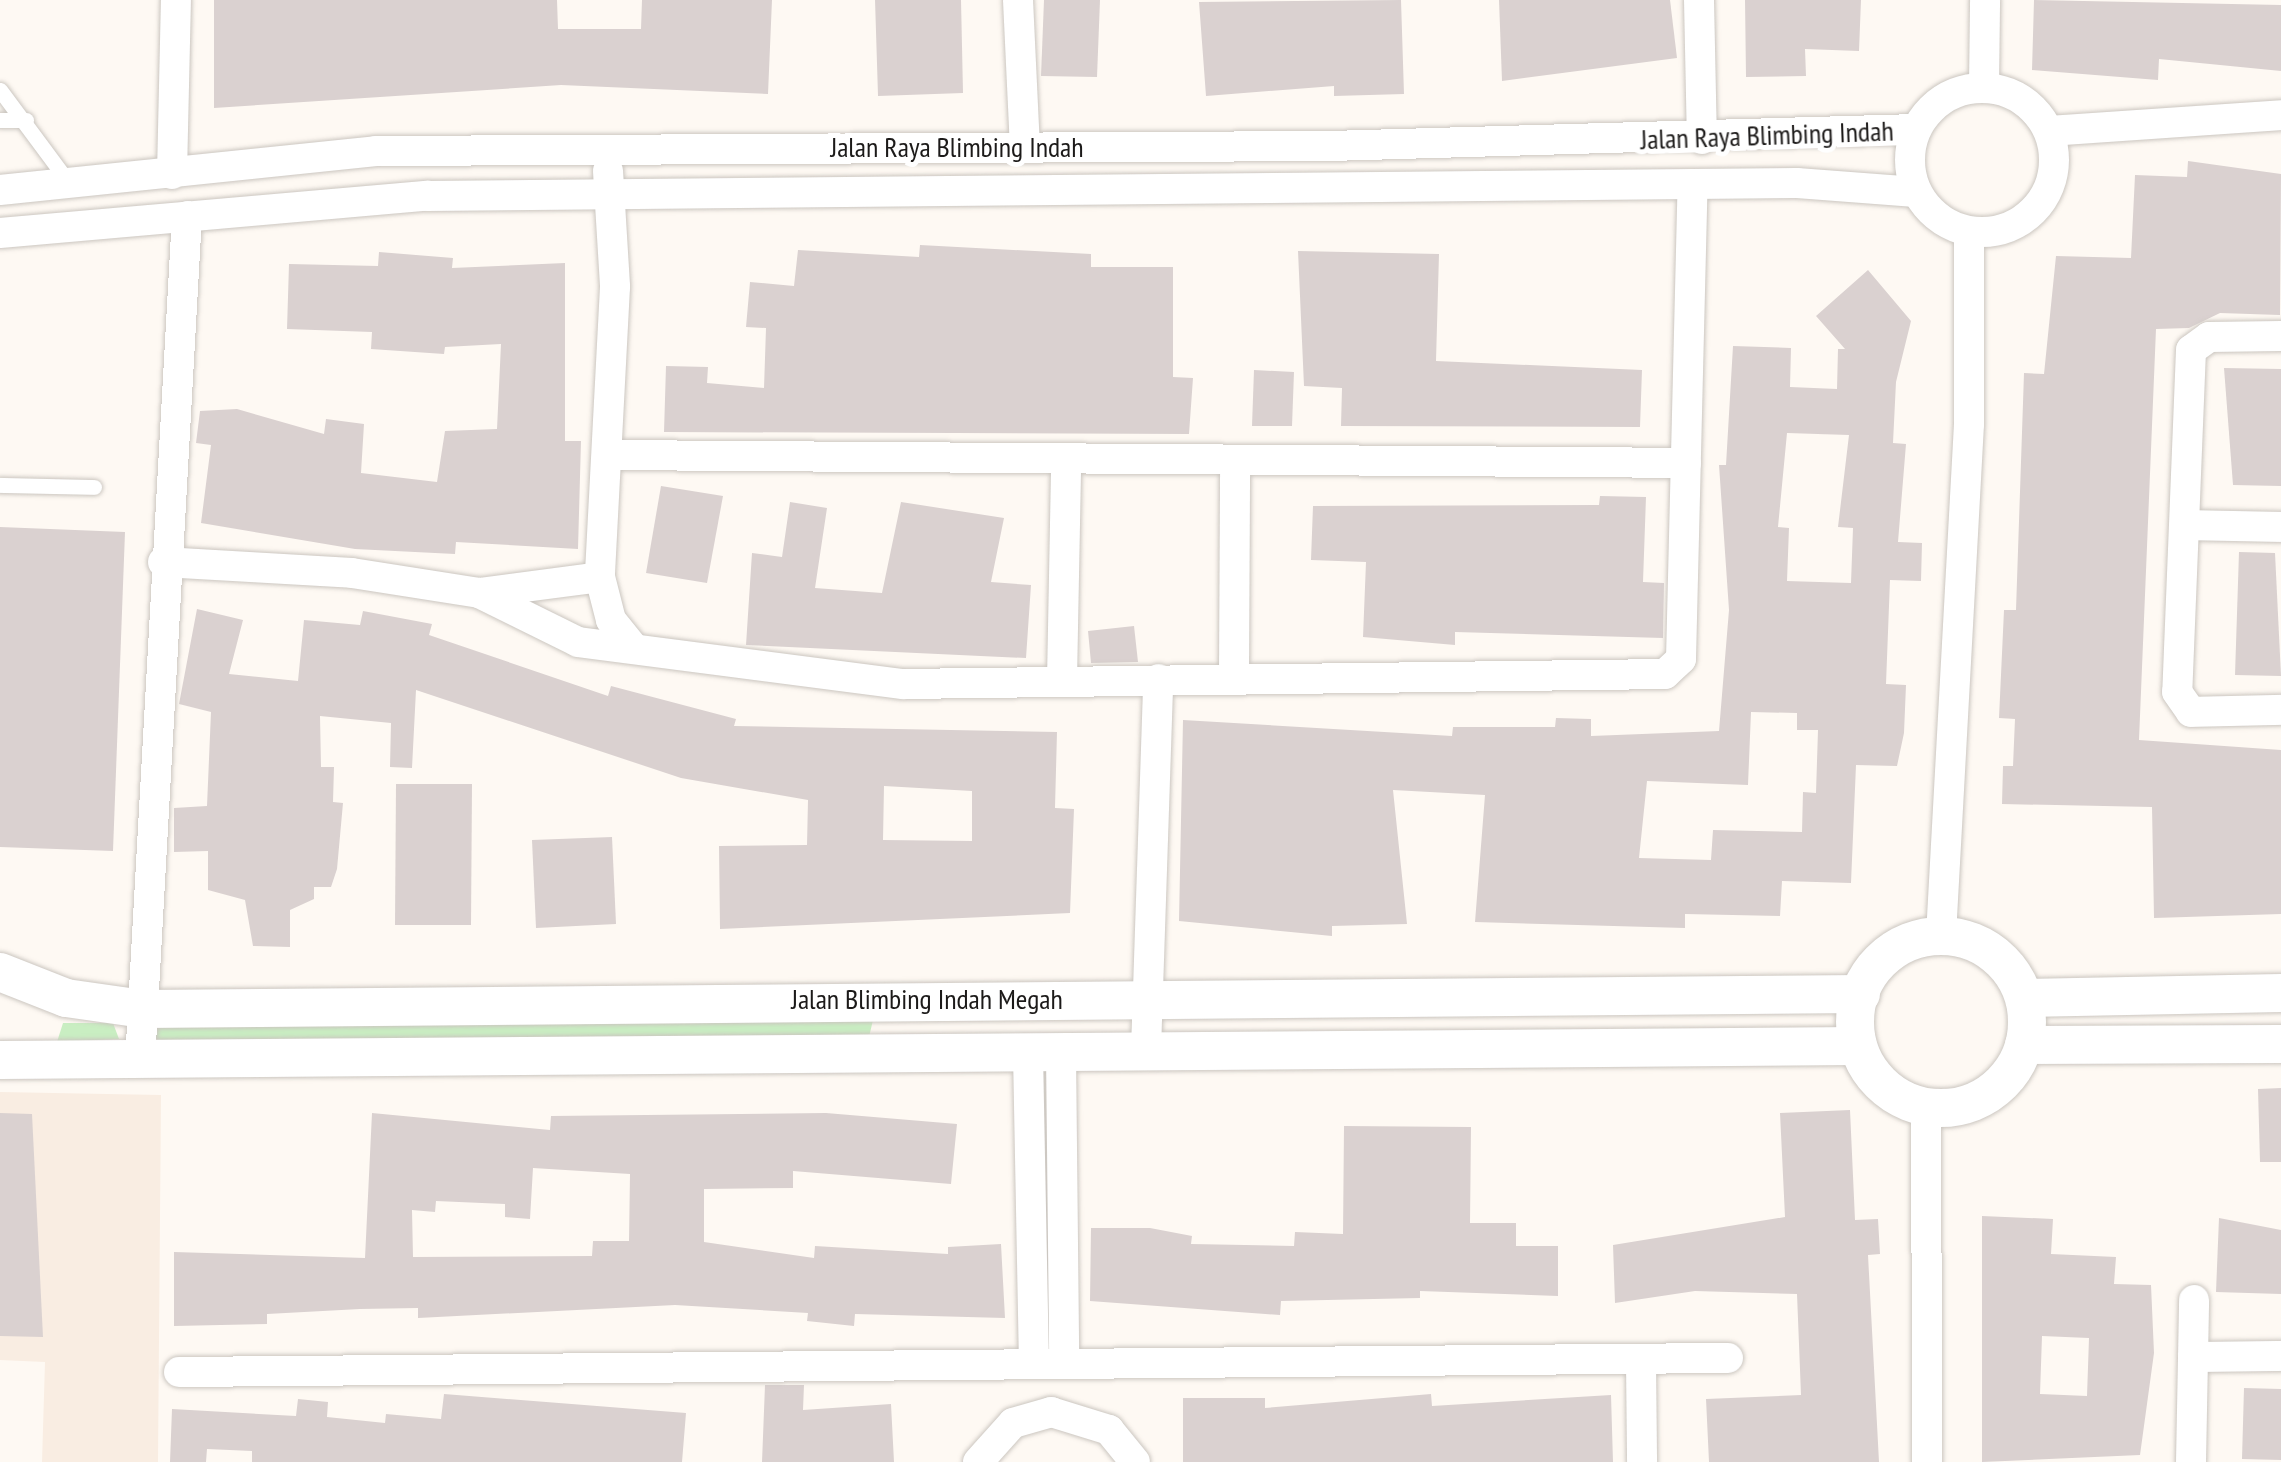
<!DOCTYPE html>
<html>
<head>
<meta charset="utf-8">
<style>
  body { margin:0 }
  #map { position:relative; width:2281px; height:1462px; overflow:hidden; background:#fef9f3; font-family:"PT Sans Narrow",sans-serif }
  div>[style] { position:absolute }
  .built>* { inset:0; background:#f9ede2 }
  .green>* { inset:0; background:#c9eec2 }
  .building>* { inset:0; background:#dad1d0 }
  .roads { filter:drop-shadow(0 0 2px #cbc6c0) drop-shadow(0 0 2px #cbc6c0) }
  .service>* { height:15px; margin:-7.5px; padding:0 7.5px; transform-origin:7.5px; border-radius:7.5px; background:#fff }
  .minor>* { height:30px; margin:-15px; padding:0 15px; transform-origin:15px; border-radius:15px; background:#fff }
  .minor>.ring { margin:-15px; padding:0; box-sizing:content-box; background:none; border:30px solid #fff; border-radius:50% }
  .tertiary>* { height:38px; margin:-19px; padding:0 19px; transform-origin:19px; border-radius:19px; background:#fff }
  .tertiary>.ring { margin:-19px; padding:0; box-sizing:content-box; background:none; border:38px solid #fff; border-radius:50% }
  span { translate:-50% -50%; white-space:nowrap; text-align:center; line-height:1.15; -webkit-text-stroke:10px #fff; paint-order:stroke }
  .street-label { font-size:28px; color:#1c1a19 }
</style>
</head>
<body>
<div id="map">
  <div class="built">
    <i style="clip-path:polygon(0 1092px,161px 1095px,158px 1462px,42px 1462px,45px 1362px,0 1360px)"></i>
  </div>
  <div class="green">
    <i style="clip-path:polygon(873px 1020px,869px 1037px,166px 1046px,154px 1039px,158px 1024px)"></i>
    <i style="clip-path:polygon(63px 1023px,113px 1023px,119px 1039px,57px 1042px)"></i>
  </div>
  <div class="building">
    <i style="clip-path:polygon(214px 0,557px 0,558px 29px,641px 29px,642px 0,772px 0,768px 94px,561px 85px,214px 108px)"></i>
    <i style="clip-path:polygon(875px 0,961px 0,963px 93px,878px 96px)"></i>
    <i style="clip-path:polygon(1044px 0,1100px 0,1097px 77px,1041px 76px)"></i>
    <i style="clip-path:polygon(1401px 0,1404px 94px,1334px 96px,1334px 86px,1206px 96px,1199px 2px)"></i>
    <i style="clip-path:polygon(1499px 0,1670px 0,1677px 58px,1502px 81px)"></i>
    <i style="clip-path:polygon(1745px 0,1861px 0,1859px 51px,1805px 49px,1806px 76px,1746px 77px)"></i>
    <i style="clip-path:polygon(2034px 0,2281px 5px,2281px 71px,2159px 59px,2158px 80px,2032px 70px)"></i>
    <i style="clip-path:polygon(2188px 161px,2281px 174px,2280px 315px,2220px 313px,2189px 328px,2156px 329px,2139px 740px,2281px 750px,2281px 914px,2154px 918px,2152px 807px,2002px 804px,2003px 766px,2013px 766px,2015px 719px,1999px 718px,2004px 610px,2016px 610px,2024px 373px,2044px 374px,2056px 256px,2131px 258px,2135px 175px,2187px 177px)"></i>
    <i style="clip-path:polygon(920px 245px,1091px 254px,1091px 267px,1173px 267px,1173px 377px,1193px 378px,1189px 434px,664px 432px,666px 366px,708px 367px,707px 383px,764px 388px,766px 328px,746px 327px,750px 282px,794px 286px,798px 250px,919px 257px)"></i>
    <i style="clip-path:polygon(1298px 251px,1439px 254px,1436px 361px,1642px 370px,1640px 427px,1341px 426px,1342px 388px,1304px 386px)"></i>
    <i style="clip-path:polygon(379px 252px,453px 258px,452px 268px,565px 263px,565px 441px,581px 441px,578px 549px,456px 542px,455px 554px,355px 549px,201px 523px,211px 445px,196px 443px,200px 411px,237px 409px,324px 434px,326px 419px,364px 424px,361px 473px,437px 482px,445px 431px,497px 429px,501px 344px,445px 347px,444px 354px,371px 349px,372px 332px,287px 329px,289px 264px,378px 266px)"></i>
    <i style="clip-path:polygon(evenodd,1868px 270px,1911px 321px,1896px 382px,1893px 443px,1906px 444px,1898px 542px,1922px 543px,1921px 581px,1890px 580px,1886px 684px,1906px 685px,1904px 733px,1897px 766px,1856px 765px,1851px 883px,1782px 881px,1780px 916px,1685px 914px,1685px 928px,1475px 922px,1485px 795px,1393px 790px,1407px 924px,1332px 926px,1332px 936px,1179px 921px,1183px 720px,1452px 736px,1453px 727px,1555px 727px,1556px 718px,1591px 719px,1591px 736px,1719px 731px,1729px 610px,1719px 465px,1726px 465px,1733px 346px,1791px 348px,1790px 387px,1837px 389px,1838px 349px,1845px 349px,1816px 316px,1868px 270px,1787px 433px,1849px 435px,1838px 527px,1853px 528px,1851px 583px,1787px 581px,1789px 528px,1778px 527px,1787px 433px,1868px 270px,1751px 712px,1797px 713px,1797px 730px,1818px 730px,1816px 793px,1803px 792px,1802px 832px,1713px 830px,1711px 860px,1639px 858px,1647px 781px,1748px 785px,1751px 712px)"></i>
    <i style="clip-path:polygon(2224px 368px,2281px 369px,2281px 486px,2233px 485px)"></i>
    <i style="clip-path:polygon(1254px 370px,1294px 372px,1292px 426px,1252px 426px)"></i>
    <i style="clip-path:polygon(661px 486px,723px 496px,707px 583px,646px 573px)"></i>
    <i style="clip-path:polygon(1600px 496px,1646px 497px,1643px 582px,1664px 583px,1663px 638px,1455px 632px,1455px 645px,1363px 637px,1366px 562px,1311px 560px,1313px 506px,1599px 505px)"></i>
    <i style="clip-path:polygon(790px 502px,827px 508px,815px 588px,882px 593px,901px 502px,1004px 518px,991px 582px,1031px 585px,1026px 658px,746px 645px,752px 553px,782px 557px)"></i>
    <i style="clip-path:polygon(0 527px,125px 532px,113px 851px,0 847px)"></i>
    <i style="clip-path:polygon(2239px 552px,2275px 553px,2281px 676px,2235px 675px)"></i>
    <i style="clip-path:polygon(evenodd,197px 609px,243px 620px,229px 674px,298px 681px,304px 620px,360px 625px,363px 611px,432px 624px,429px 635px,608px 696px,611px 686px,736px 719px,734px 726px,1057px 732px,1055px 808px,1074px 809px,1070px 913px,720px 929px,719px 846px,807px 845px,808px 800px,681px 778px,416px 690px,412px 768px,390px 767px,391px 723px,320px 716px,321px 767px,334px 767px,333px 802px,343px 803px,337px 869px,331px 887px,314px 887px,314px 899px,290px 910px,290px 947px,253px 946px,245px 900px,208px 890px,208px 851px,174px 852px,174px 808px,207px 806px,211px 712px,179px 704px,197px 609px,884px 786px,972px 791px,972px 841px,883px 840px,884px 786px)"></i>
    <i style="clip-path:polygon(1134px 626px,1138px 662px,1091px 663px,1088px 631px)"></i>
    <i style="clip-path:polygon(396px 784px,472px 784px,471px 925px,395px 925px)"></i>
    <i style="clip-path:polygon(612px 837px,616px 924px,536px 928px,532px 840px)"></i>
    <i style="clip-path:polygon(2281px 1088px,2281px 1162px,2260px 1162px,2258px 1089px)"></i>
    <i style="clip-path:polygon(1850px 1110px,1855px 1220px,1878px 1219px,1880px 1254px,1868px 1255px,1879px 1462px,1709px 1462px,1706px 1399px,1801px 1395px,1797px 1294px,1695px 1291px,1615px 1303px,1613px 1245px,1785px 1217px,1780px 1113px)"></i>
    <i style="clip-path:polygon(0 1113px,32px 1114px,43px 1337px,0 1336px)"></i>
    <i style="clip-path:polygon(evenodd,372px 1113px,550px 1130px,551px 1116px,826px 1113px,957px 1124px,951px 1184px,793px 1171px,793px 1188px,704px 1189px,704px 1242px,814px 1258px,815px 1246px,948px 1254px,948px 1247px,1001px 1244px,1005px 1318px,855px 1314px,854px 1326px,807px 1321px,808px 1313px,675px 1305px,418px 1318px,418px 1308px,360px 1309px,267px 1314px,267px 1324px,174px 1326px,174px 1252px,365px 1258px,372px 1113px,533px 1168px,630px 1174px,629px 1241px,593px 1241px,592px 1256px,413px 1257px,412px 1210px,435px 1212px,436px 1201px,505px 1204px,505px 1217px,530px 1219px,533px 1168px)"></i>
    <i style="clip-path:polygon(1344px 1126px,1471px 1127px,1470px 1223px,1516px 1223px,1516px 1246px,1558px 1246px,1558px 1296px,1420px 1291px,1420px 1298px,1281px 1301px,1280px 1315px,1090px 1301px,1091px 1228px,1150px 1228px,1192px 1236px,1191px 1244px,1294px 1246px,1295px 1232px,1343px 1234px)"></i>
    <i style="clip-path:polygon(evenodd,1982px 1216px,2053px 1219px,2051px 1254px,2116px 1257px,2114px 1284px,2151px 1285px,2154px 1353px,2140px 1455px,1982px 1462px,1982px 1216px,2042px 1336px,2089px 1338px,2087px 1396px,2040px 1394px,2042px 1336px)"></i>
    <i style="clip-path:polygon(2219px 1218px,2281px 1230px,2281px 1294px,2216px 1292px)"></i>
    <i style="clip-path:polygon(765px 1385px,804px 1385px,803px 1410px,891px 1404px,894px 1462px,762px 1462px)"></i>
    <i style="clip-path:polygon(2244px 1388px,2281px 1389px,2281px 1460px,2242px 1459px)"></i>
    <i style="clip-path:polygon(444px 1394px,686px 1413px,682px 1462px,252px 1462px,252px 1451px,207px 1449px,206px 1462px,170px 1462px,172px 1409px,296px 1416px,298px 1399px,328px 1402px,327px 1417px,385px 1423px,386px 1414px,441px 1419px)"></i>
    <i style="clip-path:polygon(1431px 1394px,1432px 1406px,1611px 1395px,1613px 1462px,1183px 1462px,1183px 1398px,1265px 1398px,1265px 1408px)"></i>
  </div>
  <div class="roads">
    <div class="service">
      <i style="left:0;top:90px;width:116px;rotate:53.4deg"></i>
      <i style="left:0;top:120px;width:26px"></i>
      <i style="left:0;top:485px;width:94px;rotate:1.2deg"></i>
    </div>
    <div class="minor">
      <i style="left:1018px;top:0;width:147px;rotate:87.3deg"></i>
      <i style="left:1699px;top:0;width:139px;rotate:88.8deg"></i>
      <i style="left:1984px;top:87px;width:87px;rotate:-89.3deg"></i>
      <i class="ring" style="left:1910px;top:88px;width:114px;height:114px"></i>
      <i style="left:2049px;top:131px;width:233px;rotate:-3.9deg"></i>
      <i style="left:608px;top:171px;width:116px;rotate:86.5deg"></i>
      <i style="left:615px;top:287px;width:290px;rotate:93deg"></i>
      <i style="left:600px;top:577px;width:44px;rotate:75.7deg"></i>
      <i style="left:611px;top:620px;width:33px;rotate:51deg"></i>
      <i style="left:172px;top:174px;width:174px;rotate:-88.7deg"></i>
      <i style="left:0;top:190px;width:378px;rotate:-5.9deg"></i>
      <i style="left:376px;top:151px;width:954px;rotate:-0.3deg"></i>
      <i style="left:1330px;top:146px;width:586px;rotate:-1.66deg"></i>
      <i style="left:0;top:233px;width:429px;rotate:-5deg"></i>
      <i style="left:427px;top:196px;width:1370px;rotate:-0.54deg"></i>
      <i style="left:1797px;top:183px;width:119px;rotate:4.3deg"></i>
      <i style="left:2281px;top:336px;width:72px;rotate:179.2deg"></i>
      <i style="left:2209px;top:337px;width:22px;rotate:144deg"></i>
      <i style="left:2191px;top:350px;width:342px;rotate:92.3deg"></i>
      <i style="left:2177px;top:692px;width:24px;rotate:55deg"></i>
      <i style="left:2191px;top:712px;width:90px;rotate:-1.3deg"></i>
      <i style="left:607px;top:455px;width:1079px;rotate:0.42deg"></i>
      <i style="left:2186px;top:525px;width:95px;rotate:1.2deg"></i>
      <i style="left:163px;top:562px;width:189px;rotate:3.3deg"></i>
      <i style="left:352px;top:573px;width:129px;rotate:8.9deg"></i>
      <i style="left:479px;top:593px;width:122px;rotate:-7.5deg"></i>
      <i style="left:479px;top:593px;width:110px;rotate:26.3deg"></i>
      <i style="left:578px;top:642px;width:328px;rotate:7.4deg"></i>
      <i style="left:903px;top:684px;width:762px;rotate:-0.75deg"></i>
      <i style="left:1665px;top:674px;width:22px;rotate:-43deg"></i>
      <i style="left:1681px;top:659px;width:475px;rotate:-88.6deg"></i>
      <i style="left:1234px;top:675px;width:213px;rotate:-89.7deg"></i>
      <i style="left:1062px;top:680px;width:215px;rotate:-88.9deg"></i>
      <i style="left:1941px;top:936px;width:513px;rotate:-86.87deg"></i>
      <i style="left:1969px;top:424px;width:192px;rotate:-90deg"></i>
      <i style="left:1146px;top:1050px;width:371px;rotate:-88.1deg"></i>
      <i style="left:1061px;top:1052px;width:312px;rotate:89.4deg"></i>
      <i style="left:1028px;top:1053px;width:310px;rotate:88.9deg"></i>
      <i style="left:140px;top:1062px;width:847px;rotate:-86.82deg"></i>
      <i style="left:1926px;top:1106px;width:356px;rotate:89.8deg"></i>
      <i style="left:2193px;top:1357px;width:88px;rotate:-0.7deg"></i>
      <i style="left:1641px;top:1361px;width:101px;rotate:89.4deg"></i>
      <i style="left:179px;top:1372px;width:1549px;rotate:-0.52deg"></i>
      <i style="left:978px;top:1462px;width:52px;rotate:-48.1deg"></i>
      <i style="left:1013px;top:1423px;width:40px;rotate:-16deg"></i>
      <i style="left:1051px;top:1412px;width:61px;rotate:17.2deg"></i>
      <i style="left:1109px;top:1430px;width:41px;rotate:50.9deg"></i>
      <i style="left:2191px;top:1462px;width:162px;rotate:-88.9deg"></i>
    </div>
    <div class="tertiary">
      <i class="ring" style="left:1855px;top:936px;width:134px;height:134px"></i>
      <i style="left:0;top:972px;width:71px;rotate:21.5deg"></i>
      <i style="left:66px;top:998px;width:78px;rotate:8.1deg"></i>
      <i style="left:143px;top:1009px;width:1718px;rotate:-0.5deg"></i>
      <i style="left:2025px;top:998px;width:256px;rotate:-1.1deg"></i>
      <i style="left:2024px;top:1045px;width:257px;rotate:-0.2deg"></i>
      <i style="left:0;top:1060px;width:1858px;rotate:-0.43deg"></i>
    </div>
  </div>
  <div class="street-label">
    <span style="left:1767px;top:135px;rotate:-2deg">Jalan Raya Blimbing Indah</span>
    <span style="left:957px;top:147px">Jalan Raya Blimbing Indah</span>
    <span style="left:927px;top:999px">Jalan Blimbing Indah Megah</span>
  </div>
</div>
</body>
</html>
